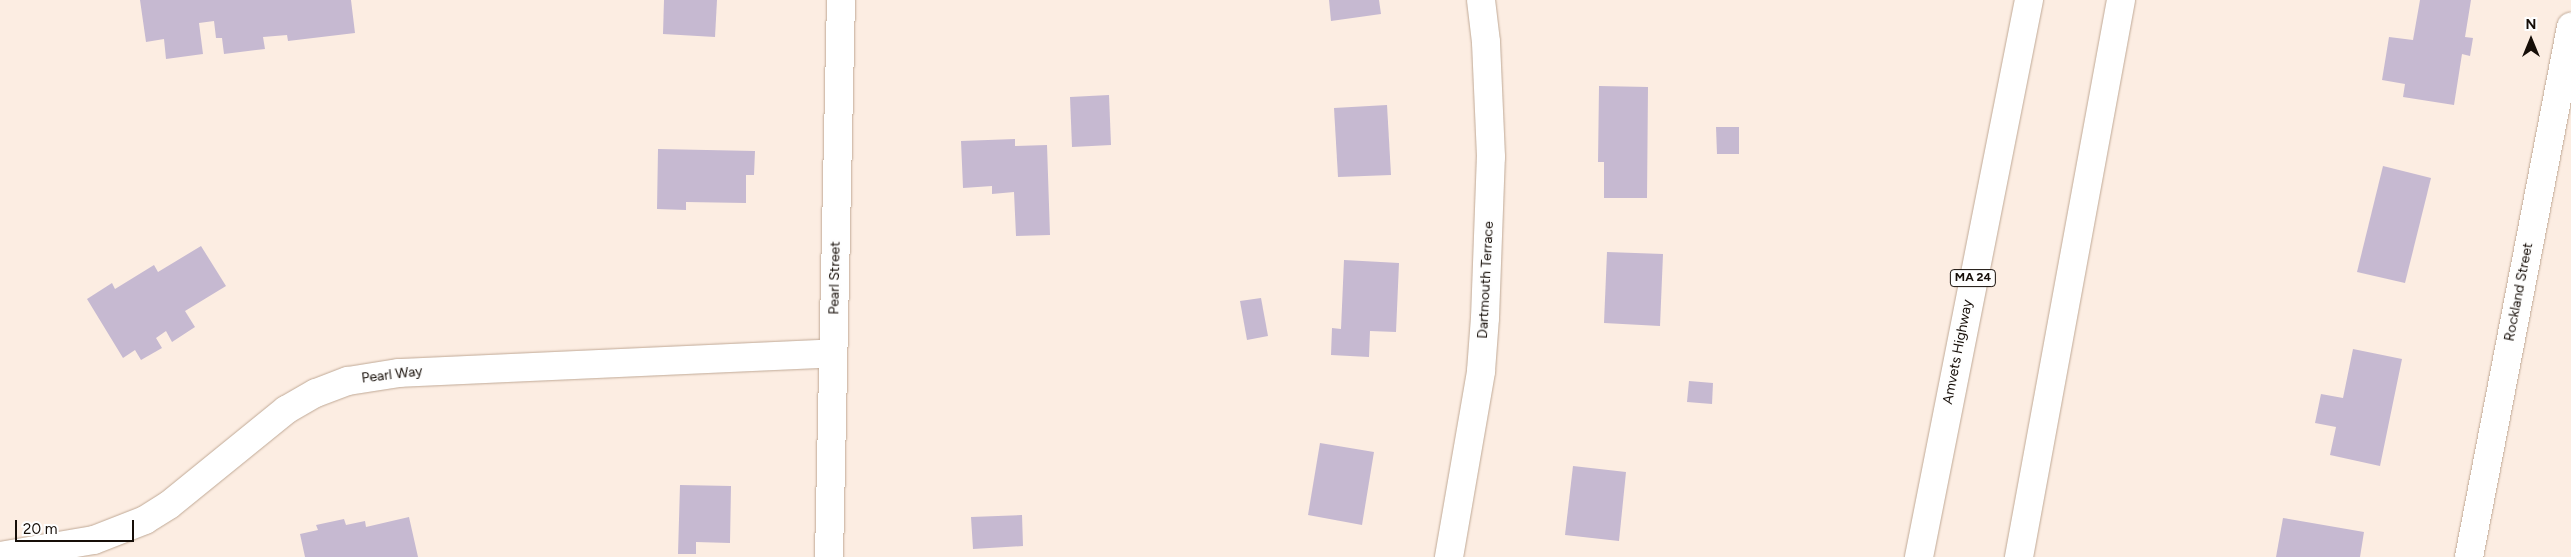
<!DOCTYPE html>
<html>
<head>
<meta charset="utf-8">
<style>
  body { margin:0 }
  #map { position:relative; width:2571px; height:557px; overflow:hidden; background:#fcede2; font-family:Figtree,sans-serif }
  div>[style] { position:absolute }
  .building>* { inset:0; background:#c6b9d1 }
  .roads { filter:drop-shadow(0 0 1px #c0a996) drop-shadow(0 0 1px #c0a996) }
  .minor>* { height:28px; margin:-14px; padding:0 14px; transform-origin:14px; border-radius:14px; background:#fff }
  .highway>* { height:28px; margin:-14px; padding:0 14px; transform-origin:14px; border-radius:14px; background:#fff }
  span { translate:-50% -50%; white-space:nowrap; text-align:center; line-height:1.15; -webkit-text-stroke:4px #fefefe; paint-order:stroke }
  .shield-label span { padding:1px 4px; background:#fefefe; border:1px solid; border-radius:4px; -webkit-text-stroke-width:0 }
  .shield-label { font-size:12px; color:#160e08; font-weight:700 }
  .street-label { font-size:14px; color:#160e08 }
  .north { position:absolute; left:2506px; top:15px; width:50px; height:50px; -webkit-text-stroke:4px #fefefe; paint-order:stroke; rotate:0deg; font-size:14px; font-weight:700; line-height:20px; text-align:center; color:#160e08 }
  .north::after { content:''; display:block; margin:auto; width:18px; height:22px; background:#160e08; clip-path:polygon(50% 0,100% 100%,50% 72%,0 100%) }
  .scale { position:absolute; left:15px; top:520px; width:119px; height:22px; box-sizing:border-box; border:2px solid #160e08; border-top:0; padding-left:6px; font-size:15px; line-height:18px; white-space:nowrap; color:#160e08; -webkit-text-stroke:4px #fefefe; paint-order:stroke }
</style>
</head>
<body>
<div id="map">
  <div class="building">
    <i style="clip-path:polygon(140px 0,351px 0,355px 33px,288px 41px,287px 35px,263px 37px,265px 49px,224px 54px,222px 38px,216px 38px,214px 21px,199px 23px,203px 54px,166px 59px,164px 39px,146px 42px)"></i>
    <i style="clip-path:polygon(664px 0,717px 0,715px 37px,663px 34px)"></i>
    <i style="clip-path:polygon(1329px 0,1379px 0,1381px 14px,1331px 21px)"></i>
    <i style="clip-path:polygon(2420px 0,2471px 0,2465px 37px,2473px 38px,2470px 56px,2462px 54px,2454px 105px,2403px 97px,2405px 84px,2382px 80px,2389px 37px,2413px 40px)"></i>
    <i style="clip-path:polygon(1599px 86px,1648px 87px,1647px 198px,1604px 198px,1604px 162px,1598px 162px)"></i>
    <i style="clip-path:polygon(1109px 95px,1111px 145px,1072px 147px,1070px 97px)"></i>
    <i style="clip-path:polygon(1387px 105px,1391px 175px,1338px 177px,1334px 108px)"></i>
    <i style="clip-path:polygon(1716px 127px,1739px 127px,1739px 154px,1717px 154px)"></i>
    <i style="clip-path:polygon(1015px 139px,1015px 146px,1047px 145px,1050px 235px,1016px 236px,1014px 192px,992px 194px,992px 186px,963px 188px,961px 141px)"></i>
    <i style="clip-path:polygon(658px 149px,755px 151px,754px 175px,746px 175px,746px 203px,686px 202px,686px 210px,657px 209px)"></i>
    <i style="clip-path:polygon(2383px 166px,2431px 178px,2405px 283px,2357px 272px)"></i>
    <i style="clip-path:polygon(201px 246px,226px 286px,185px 311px,195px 327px,172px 342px,166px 331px,156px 338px,162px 348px,141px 360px,135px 350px,123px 358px,87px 299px,112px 283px,115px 289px,154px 265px,158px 272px)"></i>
    <i style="clip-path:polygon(1607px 252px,1663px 254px,1660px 326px,1604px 323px)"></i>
    <i style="clip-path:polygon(1344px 260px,1399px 263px,1396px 332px,1370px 331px,1369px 357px,1331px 355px,1332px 328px,1341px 329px)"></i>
    <i style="clip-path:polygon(1261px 298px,1268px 336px,1247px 340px,1240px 301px)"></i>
    <i style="clip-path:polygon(2353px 349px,2402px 359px,2380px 466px,2330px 455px,2336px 427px,2315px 423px,2321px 394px,2343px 398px)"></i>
    <i style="clip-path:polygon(1689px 381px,1713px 383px,1712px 404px,1687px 402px)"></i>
    <i style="clip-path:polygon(1320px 443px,1374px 452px,1362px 525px,1308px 515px)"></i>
    <i style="clip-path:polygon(1573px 466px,1626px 472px,1619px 541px,1565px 535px)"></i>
    <i style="clip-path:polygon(680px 485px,731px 486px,730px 543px,696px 542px,696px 554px,678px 554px)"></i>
    <i style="clip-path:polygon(1022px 515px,1023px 546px,973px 549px,971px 517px)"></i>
    <i style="clip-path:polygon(409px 517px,418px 557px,305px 557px,300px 534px,318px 530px,316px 525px,344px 519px,346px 525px,365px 521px,366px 527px)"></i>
    <i style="clip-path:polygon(2283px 518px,2364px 532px,2360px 557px,2276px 557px)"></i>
  </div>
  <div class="roads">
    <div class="minor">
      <i style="left:0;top:556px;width:95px;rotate:-9.7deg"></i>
      <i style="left:94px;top:540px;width:55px;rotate:-21.4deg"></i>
      <i style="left:145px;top:520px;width:28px;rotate:-32deg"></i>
      <i style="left:169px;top:505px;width:151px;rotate:-39.1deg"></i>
      <i style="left:286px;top:410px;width:34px;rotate:-30deg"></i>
      <i style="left:316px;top:393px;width:34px;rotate:-21deg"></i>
      <i style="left:348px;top:381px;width:52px;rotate:-8.9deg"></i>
      <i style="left:399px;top:373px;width:434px;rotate:-2.6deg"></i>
      <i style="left:829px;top:557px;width:557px;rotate:-88.77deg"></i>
      <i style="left:1449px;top:557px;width:189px;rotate:-80.2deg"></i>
      <i style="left:1481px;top:371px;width:53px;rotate:-85.7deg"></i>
      <i style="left:1485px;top:318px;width:161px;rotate:-87.9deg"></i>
      <i style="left:1491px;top:157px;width:115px;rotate:-92.5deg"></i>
      <i style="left:1486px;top:42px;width:42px;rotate:-96.8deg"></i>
      <i style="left:2469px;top:557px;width:540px;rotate:-79.11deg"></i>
    </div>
    <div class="highway">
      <i style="left:1919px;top:557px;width:568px;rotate:-78.83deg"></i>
      <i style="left:2019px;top:557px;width:566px;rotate:-79.62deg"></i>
    </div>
  </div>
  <div class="shield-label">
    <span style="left:1973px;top:278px">MA 24</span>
  </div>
  <div class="street-label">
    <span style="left:835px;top:278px;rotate:-89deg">Pearl Street</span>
    <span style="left:1486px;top:280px;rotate:-87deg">Dartmouth Terrace</span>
    <span style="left:2519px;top:292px;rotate:-79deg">Rockland Street</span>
    <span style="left:1958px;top:352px;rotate:-79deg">Amvets Highway</span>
    <span style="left:392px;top:375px;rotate:-7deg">Pearl Way</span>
  </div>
  <div class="north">N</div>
  <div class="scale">20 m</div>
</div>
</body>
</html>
